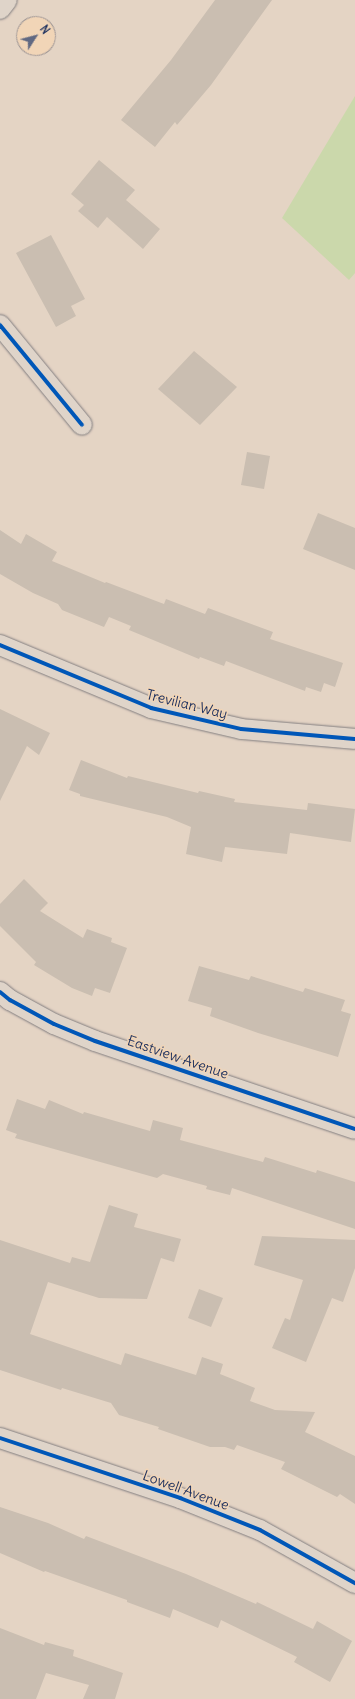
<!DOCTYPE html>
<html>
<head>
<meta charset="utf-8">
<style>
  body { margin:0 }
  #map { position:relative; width:355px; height:1699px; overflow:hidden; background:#e4d4c4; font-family:Delius,sans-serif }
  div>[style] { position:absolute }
  .green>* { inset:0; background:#cbd8ab }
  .building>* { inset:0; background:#cabeb1 }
  .roads { filter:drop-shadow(0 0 1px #827e80) drop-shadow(0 0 1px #827e80) }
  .street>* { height:20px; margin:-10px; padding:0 10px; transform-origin:10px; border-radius:10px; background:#dfd4c9 }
  .cycleway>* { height:4px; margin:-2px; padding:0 2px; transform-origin:2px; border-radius:2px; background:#0057b8 }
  span { translate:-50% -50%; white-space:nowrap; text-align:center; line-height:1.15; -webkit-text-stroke:3px #f1d5b7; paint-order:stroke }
  .street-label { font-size:14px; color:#1b2f5e }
  .north { position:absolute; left:16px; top:16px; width:40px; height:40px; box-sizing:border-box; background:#f1d5b7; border:1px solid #9b9393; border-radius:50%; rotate:54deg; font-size:11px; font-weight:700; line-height:16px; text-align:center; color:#1b2f5e }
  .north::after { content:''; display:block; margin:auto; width:14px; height:18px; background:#616982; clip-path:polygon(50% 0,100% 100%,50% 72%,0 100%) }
</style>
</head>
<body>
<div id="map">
  <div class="green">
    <i style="clip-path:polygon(355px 96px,355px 273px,349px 280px,282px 218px)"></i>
  </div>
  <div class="building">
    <i style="clip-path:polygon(215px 0,272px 0,211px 85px,177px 125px,175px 122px,155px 147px,121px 120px,171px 60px)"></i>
    <i style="clip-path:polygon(99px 160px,135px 190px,126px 200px,160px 229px,143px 249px,107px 217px,98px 228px,78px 211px,84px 205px,71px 194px)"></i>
    <i style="clip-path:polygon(51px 235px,85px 299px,71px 306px,76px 316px,56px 327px,16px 253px)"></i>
    <i style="clip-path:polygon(194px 351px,237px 387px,200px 425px,158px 389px)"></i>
    <i style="clip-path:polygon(247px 452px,270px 456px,264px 489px,241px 485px)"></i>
    <i style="clip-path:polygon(318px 513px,355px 528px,355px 570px,303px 549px)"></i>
    <i style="clip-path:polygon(0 530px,21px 544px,26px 534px,57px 552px,52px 561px,105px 583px,106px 582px,164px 604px,166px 599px,205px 614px,208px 608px,273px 632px,270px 639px,343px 663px,335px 687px,324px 683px,321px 692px,306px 687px,305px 691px,226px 661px,224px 666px,200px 657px,199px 659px,129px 630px,131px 626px,109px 617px,104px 627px,62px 610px,58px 604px,33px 593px,0 574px)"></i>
    <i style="clip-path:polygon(0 709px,50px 733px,39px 755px,27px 746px,0 801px)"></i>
    <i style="clip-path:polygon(81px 760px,127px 778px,128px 776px,198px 793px,199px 791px,235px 799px,234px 802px,307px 810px,308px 803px,355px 809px,351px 842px,290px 833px,287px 854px,225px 847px,222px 862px,186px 854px,191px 827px,167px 817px,80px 796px,80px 794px,69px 790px)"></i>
    <i style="clip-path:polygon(24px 879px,48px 903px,40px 911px,83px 938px,87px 929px,112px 938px,111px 942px,127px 948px,110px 993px,95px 988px,92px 996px,72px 988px,34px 965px,36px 962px,0 926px,0 904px)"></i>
    <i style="clip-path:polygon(199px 966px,249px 980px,251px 976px,303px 992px,305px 988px,345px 1000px,341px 1011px,351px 1014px,338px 1057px,258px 1033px,210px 1016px,212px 1008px,188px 1001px)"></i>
    <i style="clip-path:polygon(17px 1099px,45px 1109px,49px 1100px,83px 1114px,84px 1112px,150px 1131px,153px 1120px,183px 1128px,180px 1140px,263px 1162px,265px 1157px,316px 1173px,317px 1170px,355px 1182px,355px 1229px,232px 1188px,230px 1195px,206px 1189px,207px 1186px,163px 1174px,157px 1178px,15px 1138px,17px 1134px,6px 1130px)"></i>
    <i style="clip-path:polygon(109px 1205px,138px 1214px,134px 1227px,181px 1239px,174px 1262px,161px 1258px,147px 1299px,99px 1298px,48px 1282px,30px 1334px,121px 1365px,125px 1353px,196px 1375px,202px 1357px,223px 1364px,220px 1374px,255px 1388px,250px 1401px,275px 1410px,315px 1412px,305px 1432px,355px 1456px,355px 1504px,340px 1494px,337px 1497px,281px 1469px,285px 1462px,237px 1445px,234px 1450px,225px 1447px,210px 1447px,158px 1429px,159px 1427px,119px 1415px,111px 1403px,62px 1388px,61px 1390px,0 1370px,0 1240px,70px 1263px,72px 1257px,90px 1262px)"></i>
    <i style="clip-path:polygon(262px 1236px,355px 1240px,355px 1268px,343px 1302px,332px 1298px,306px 1362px,272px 1348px,285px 1318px,290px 1320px,303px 1280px,254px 1265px)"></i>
    <i style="clip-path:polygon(199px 1289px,223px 1298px,211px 1327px,188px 1318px)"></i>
    <i style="clip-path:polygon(0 1507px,48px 1523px,84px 1539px,86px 1536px,186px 1574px,256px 1604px,257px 1602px,313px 1629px,317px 1621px,352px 1641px,330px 1682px,294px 1662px,297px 1657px,221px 1620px,218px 1628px,173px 1609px,170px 1618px,127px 1602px,127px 1600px,45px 1571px,44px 1572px,0 1553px)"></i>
    <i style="clip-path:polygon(0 1628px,44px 1645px,45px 1642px,74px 1650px,73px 1656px,123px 1673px,115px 1699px,83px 1699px,89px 1685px,46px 1673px,36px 1699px,0 1699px)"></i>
  </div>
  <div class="roads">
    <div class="street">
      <i style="left:0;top:9px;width:11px;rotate:-52deg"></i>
      <i style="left:0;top:325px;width:129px;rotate:50.6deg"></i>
      <i style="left:0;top:645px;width:164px;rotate:22.6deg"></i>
      <i style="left:151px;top:708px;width:92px;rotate:13.1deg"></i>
      <i style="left:241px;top:729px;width:114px;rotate:5deg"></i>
      <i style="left:0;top:992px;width:13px;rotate:39deg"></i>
      <i style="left:10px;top:1000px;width:50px;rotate:28.6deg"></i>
      <i style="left:54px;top:1024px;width:44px;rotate:22.5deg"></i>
      <i style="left:95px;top:1041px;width:274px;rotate:18.7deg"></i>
      <i style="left:0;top:1438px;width:190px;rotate:18.4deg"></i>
      <i style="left:180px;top:1498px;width:86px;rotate:21.8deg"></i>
      <i style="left:260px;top:1530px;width:109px;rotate:29.2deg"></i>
    </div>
  </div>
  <div class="cycleway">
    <i style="left:0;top:325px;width:129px;rotate:50.6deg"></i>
    <i style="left:0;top:645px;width:164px;rotate:22.6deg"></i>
    <i style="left:151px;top:708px;width:92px;rotate:13.1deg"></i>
    <i style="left:241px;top:729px;width:114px;rotate:5deg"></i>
    <i style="left:0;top:992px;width:13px;rotate:39deg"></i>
    <i style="left:10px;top:1000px;width:50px;rotate:28.6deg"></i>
    <i style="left:54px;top:1024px;width:44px;rotate:22.5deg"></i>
    <i style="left:95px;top:1041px;width:274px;rotate:18.7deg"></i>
    <i style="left:0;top:1438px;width:190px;rotate:18.4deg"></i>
    <i style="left:180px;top:1498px;width:86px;rotate:21.8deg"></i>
    <i style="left:260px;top:1530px;width:109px;rotate:29.2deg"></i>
  </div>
  <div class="street-label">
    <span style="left:187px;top:704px;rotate:14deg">Trevilian Way</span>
    <span style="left:178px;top:1057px;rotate:19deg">Eastview Avenue</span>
    <span style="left:186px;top:1490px;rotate:20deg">Lowell Avenue</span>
  </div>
  <div class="north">N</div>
</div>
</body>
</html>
